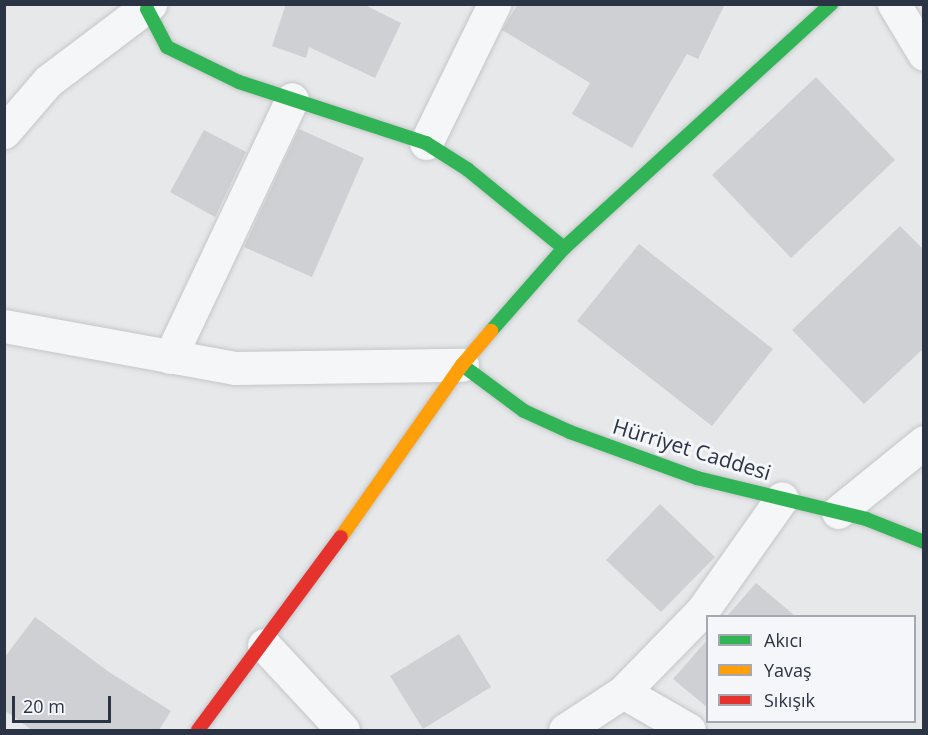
<!DOCTYPE html>
<html>
<head>
<meta charset="utf-8">
<style>
  body { margin:0 }
  #map { position:relative; width:928px; height:735px; overflow:hidden; background:#e6e8ea; font-family:"Open Sans",sans-serif }
  div>[style] { position:absolute }
  .building>* { inset:0; background:#ced0d3 }
  .roads { filter:drop-shadow(0 0 2px #c4c6c8) drop-shadow(0 0 2px #c4c6c8) }
  .street>* { height:33px; margin:-16.5px; padding:0 16.5px; transform-origin:16.5px; border-radius:16.5px; background:#f5f6f7 }
  .fast>* { height:14px; margin:-7px; padding:0 7px; transform-origin:7px; border-radius:7px; background:#30b455 }
  .slow>* { height:14px; margin:-7px; padding:0 7px; transform-origin:7px; border-radius:7px; background:#ff9f0a }
  .jam>* { height:14px; margin:-7px; padding:0 7px; transform-origin:7px; border-radius:7px; background:#e5322d }
  span { translate:-50% -50%; white-space:nowrap; text-align:center; line-height:1.15; -webkit-text-stroke:6px #f4f6f9; paint-order:stroke }
  .street-label { font-size:21px; color:#2b3445 }
  .frame { position:absolute; inset:0; border:6px solid #2b3445; pointer-events:none }
  .legend { position:absolute; left:706px; top:615px; width:210px; height:108px; box-sizing:border-box; background:#f4f6f9; border:2px solid #a4a8b1; margin:0; padding:8px 10px; list-style:none; font-size:18px; color:#2b3445 }
  .legend li { display:flex; align-items:center; gap:12px; height:30px }
  .legend b { width:30px; border:2px solid #a4a8b1 }
  .scale { position:absolute; left:12px; top:696px; width:99px; height:27px; box-sizing:border-box; border:3px solid #2b3445; border-top:0; padding-left:8px; font-size:18px; line-height:21px; white-space:nowrap; color:#2b3445; -webkit-text-stroke:4px #f4f6f9; paint-order:stroke }
</style>
</head>
<body>
<div id="map">
  <div class="building">
    <i style="clip-path:polygon(286px 4px,363px 4px,401px 23px,375px 78px,309px 47px,306px 58px,272px 46px)"></i>
    <i style="clip-path:polygon(518px 4px,725px 4px,698px 59px,687px 54px,632px 148px,572px 114px,590px 83px,502px 30px)"></i>
    <i style="clip-path:polygon(816px 77px,895px 160px,791px 258px,712px 175px)"></i>
    <i style="clip-path:polygon(299px 129px,364px 158px,312px 277px,244px 247px)"></i>
    <i style="clip-path:polygon(204px 130px,246px 152px,215px 217px,170px 192px)"></i>
    <i style="clip-path:polygon(900px 226px,924px 250px,924px 348px,864px 404px,792px 330px)"></i>
    <i style="clip-path:polygon(639px 244px,773px 349px,712px 426px,577px 321px)"></i>
    <i style="clip-path:polygon(660px 504px,715px 557px,661px 612px,606px 560px)"></i>
    <i style="clip-path:polygon(756px 583px,795px 616px,727px 616px)"></i>
    <i style="clip-path:polygon(35px 617px,109px 672px,171px 711px,159px 730px,32px 730px,4px 710px,4px 658px)"></i>
    <i style="clip-path:polygon(459px 634px,491px 687px,423px 729px,390px 676px)"></i>
    <i style="clip-path:polygon(708px 639px,708px 708px,673px 679px)"></i>
  </div>
  <div class="roads">
    <div class="street">
      <i style="left:894px;top:4px;width:58px;rotate:59deg"></i>
      <i style="left:4px;top:132px;width:67px;rotate:-49.2deg"></i>
      <i style="left:48px;top:81px;width:128px;rotate:-37deg"></i>
      <i style="left:426px;top:143px;width:155px;rotate:-63.9deg"></i>
      <i style="left:4px;top:326px;width:235px;rotate:10.3deg"></i>
      <i style="left:235px;top:368px;width:227px;rotate:-0.8deg"></i>
      <i style="left:170px;top:357px;width:285px;rotate:-64.7deg"></i>
      <i style="left:838px;top:512px;width:111px;rotate:-39.1deg"></i>
      <i style="left:264px;top:645px;width:116px;rotate:47.1deg"></i>
      <i style="left:623px;top:692px;width:76px;rotate:29.9deg"></i>
      <i style="left:565px;top:730px;width:69px;rotate:-33.2deg"></i>
      <i style="left:623px;top:692px;width:113px;rotate:-45.7deg"></i>
      <i style="left:702px;top:611px;width:138px;rotate:-54.7deg"></i>
    </div>
    <div class="fast">
      <i style="left:147px;top:9px;width:43px;rotate:62.2deg"></i>
      <i style="left:167px;top:47px;width:80px;rotate:25.9deg"></i>
      <i style="left:239px;top:82px;width:197px;rotate:18.1deg"></i>
      <i style="left:426px;top:143px;width:49px;rotate:32.4deg"></i>
      <i style="left:467px;top:169px;width:125px;rotate:39.2deg"></i>
      <i style="left:491px;top:331px;width:111px;rotate:-48.7deg"></i>
      <i style="left:564px;top:248px;width:362px;rotate:-42.4deg"></i>
      <i style="left:462px;top:365px;width:77px;rotate:36.6deg"></i>
      <i style="left:524px;top:411px;width:51px;rotate:24.5deg"></i>
      <i style="left:570px;top:432px;width:135px;rotate:19.9deg"></i>
      <i style="left:697px;top:478px;width:174px;rotate:13.6deg"></i>
      <i style="left:866px;top:519px;width:62px;rotate:21.6deg"></i>
    </div>
    <div class="slow">
      <i style="left:341px;top:537px;width:210px;rotate:-54.9deg"></i>
      <i style="left:462px;top:365px;width:45px;rotate:-49.5deg"></i>
    </div>
    <div class="jam">
      <i style="left:198px;top:730px;width:240px;rotate:-53.5deg"></i>
    </div>
  </div>
  <div class="street-label">
    <span style="left:692px;top:449px;rotate:17deg">Hürriyet Caddesi</span>
  </div>
  <div class="frame"></div>
  <ul class="legend">
  <li><b style="height:8px;background:#30b455"></b>Akıcı</li>
  <li><b style="height:8px;background:#ff9f0a"></b>Yavaş</li>
  <li><b style="height:8px;background:#e5322d"></b>Sıkışık</li>
  </ul>
  <div class="scale">20 m</div>
</div>
</body>
</html>
